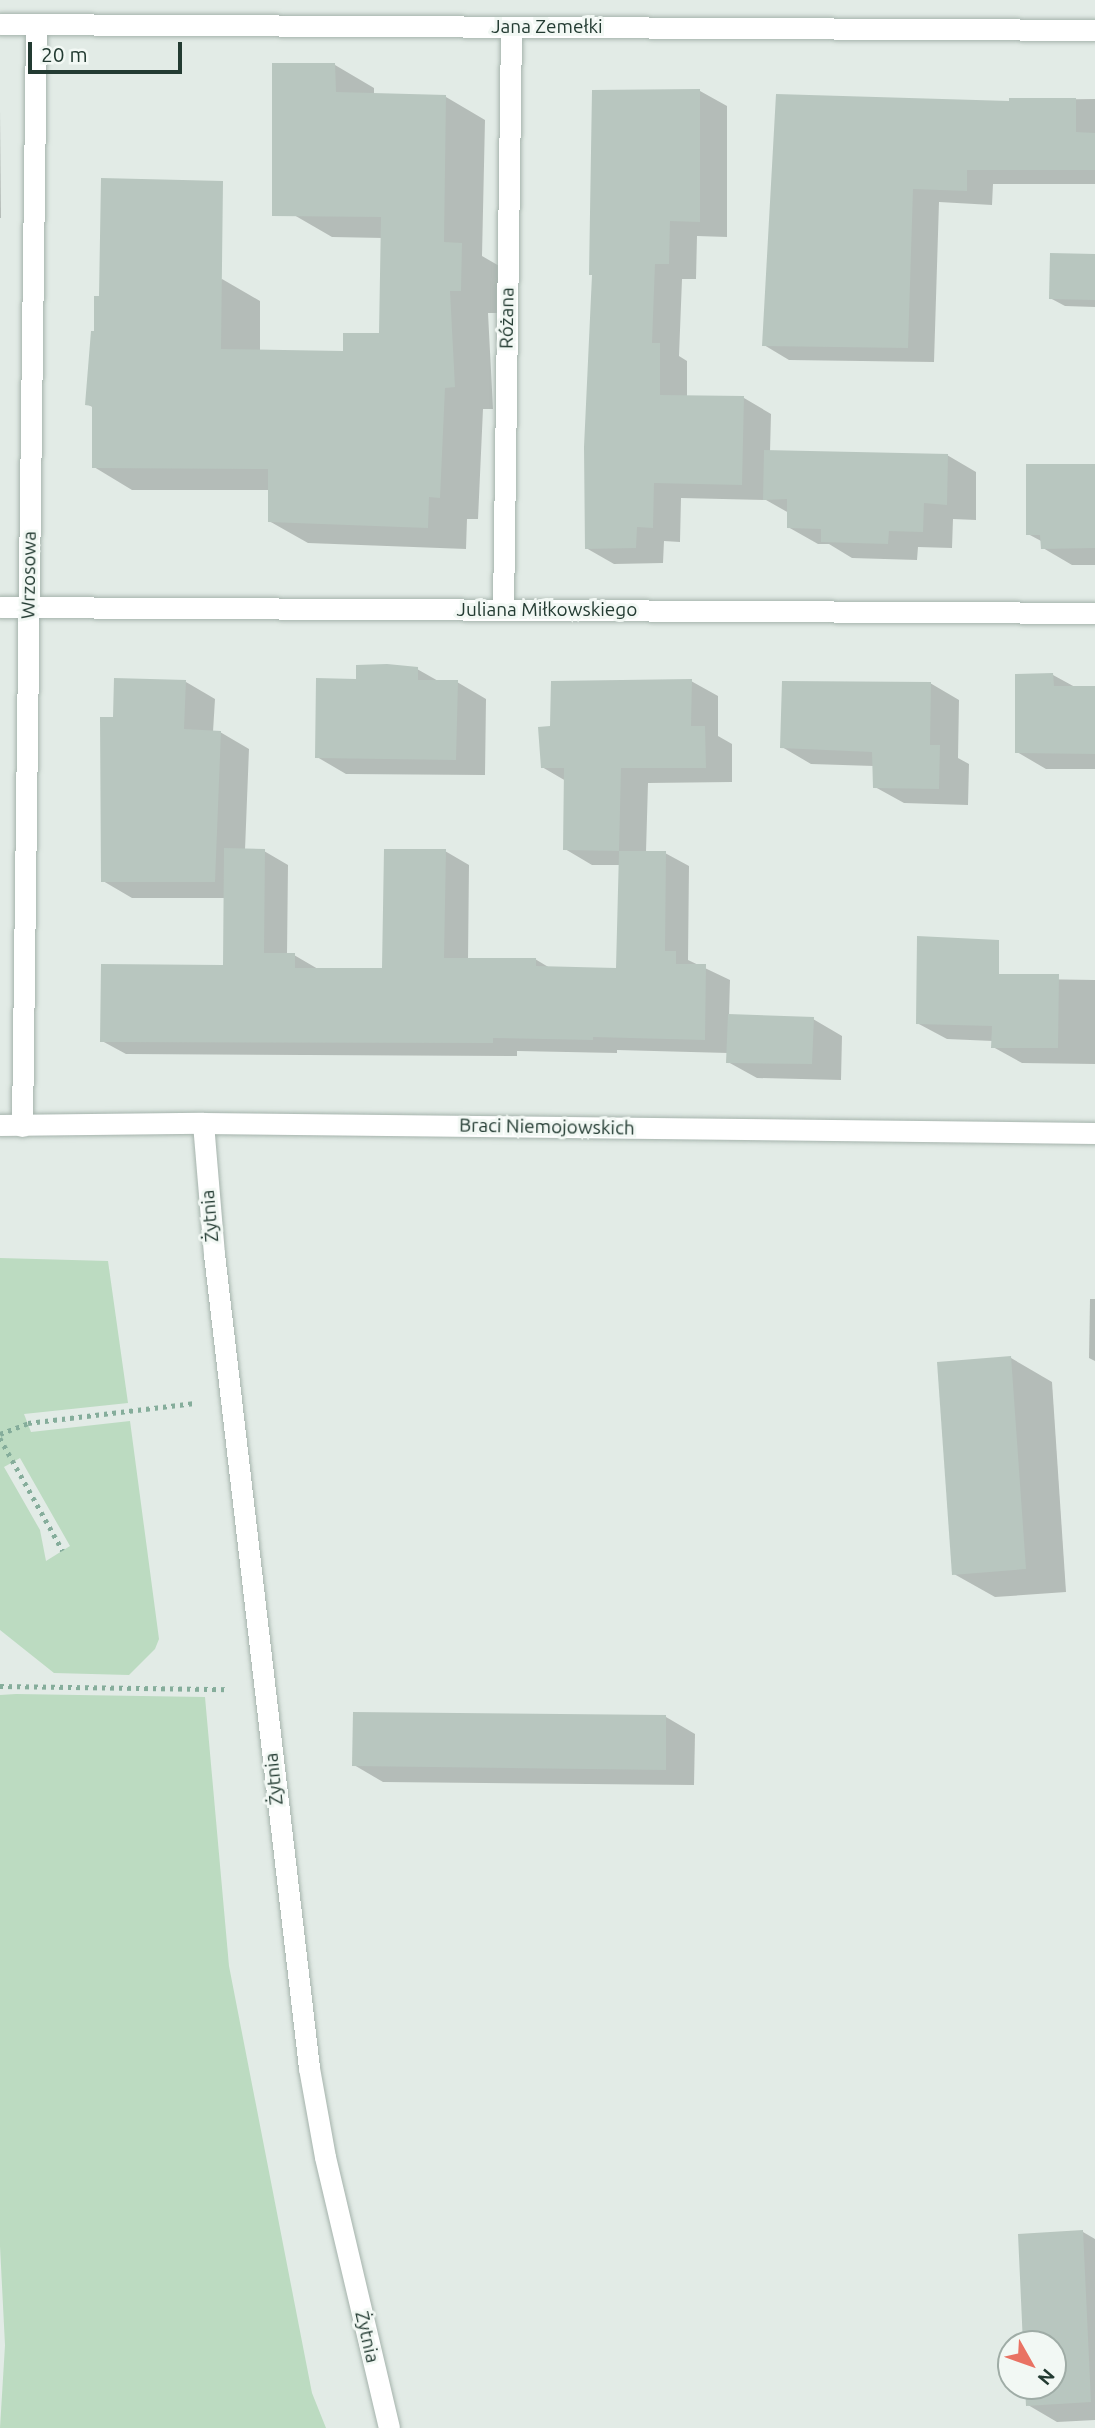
<!DOCTYPE html>
<html>
<head>
<meta charset="utf-8">
<style>
  body { margin:0 }
  #map { position:relative; width:1095px; height:2428px; overflow:hidden; background:#e2ebe6; font-family:Ubuntu,sans-serif }
  div>[style] { position:absolute }
  .green>* { inset:0; background:#bcdbc1 }
  .shadow>* { inset:0; background:#0003 }
  .building>* { inset:0; background:#b8c6bf }
  .path>* { height:4.5px; margin-top:-2.25px; transform-origin:0; background:repeating-linear-gradient(90deg,#85ad9b 0 3.5px,transparent 0 8.5px) }
  .roads { filter:drop-shadow(0 0 2px #a5b3ac) drop-shadow(0 0 2px #a5b3ac) }
  .minor>* { height:21px; margin:-10.5px; padding:0 10.5px; transform-origin:10.5px; border-radius:10.5px; background:#fff }
  span { translate:-50% -50%; white-space:nowrap; text-align:center; line-height:1.15; -webkit-text-stroke:6px #f2f8f4; paint-order:stroke }
  .street-label { font-size:19px; color:#233b32 }
  .north { position:absolute; left:997px; top:2330px; width:70px; height:70px; box-sizing:border-box; background:#f2f8f4; border:2px solid #9faca6; border-radius:50%; rotate:130deg; font-size:19px; font-weight:700; line-height:28px; text-align:center; color:#233b32 }
  .north::after { content:''; display:block; margin:auto; width:24px; height:32px; background:#e97263; clip-path:polygon(50% 0,100% 100%,50% 72%,0 100%) }
  .scale { position:absolute; left:28px; top:42px; width:154px; height:32px; box-sizing:border-box; border:4px solid #233b32; border-top:0; padding-left:9px; font-size:21px; line-height:24px; white-space:nowrap; color:#233b32; -webkit-text-stroke:5px #f2f8f4; paint-order:stroke }
</style>
</head>
<body>
<div id="map">
  <div class="green">
    <i style="clip-path:polygon(evenodd,0 1258px,108px 1261px,128px 1403px,24px 1414px,31px 1432px,130px 1421px,159px 1639px,155px 1649px,129px 1675px,54px 1673px,0 1630px,0 1258px,20px 1458px,70px 1546px,46px 1561px,40px 1530px,4px 1467px,20px 1458px)"></i>
    <i style="clip-path:polygon(16px 1694px,205px 1697px,229px 1966px,312px 2393px,326px 2428px,0 2428px,5px 2345px,0 2246px,0 1695px)"></i>
  </div>
  <div class="shadow">
    <i style="clip-path:polygon(335px 65px,374px 88px,374px 95px,446px 97px,485px 120px,482px 256px,501px 267px,499px 313px,488px 313px,493px 409px,483px 409px,478px 519px,467px 519px,466px 549px,308px 543px,269px 521px,270px 490px,132px 490px,94px 467px,94px 408px,87px 404px,222px 279px,260px 301px,260px 351px,345px 353px,381px 335px,383px 238px,332px 237px,294px 215px)"></i>
    <i style="clip-path:polygon(700px 91px,727px 106px,727px 237px,697px 236px,696px 279px,682px 279px,679px 356px,687px 361px,687px 397px,744px 398px,771px 414px,770px 452px,947px 455px,976px 472px,976px 520px,953px 519px,952px 548px,918px 547px,917px 560px,852px 558px,829px 544px,818px 544px,788px 527px,789px 513px,766px 500px,681px 498px,680px 542px,664px 541px,663px 563px,614px 564px,586px 548px,594px 276px)"></i>
    <i style="clip-path:polygon(778px 96px,1011px 103px,1011px 100px,1095px 99px,1095px 184px,993px 184px,992px 205px,939px 202px,934px 362px,789px 360px,764px 345px)"></i>
    <i style="clip-path:polygon(0 109px,1px 218px,0 218px)"></i>
    <i style="clip-path:polygon(1095px 256px,1095px 307px,1065px 306px,1050px 298px)"></i>
    <i style="clip-path:polygon(1095px 466px,1095px 565px,1072px 565px,1043px 548px,1043px 542px,1028px 534px)"></i>
    <i style="clip-path:polygon(417px 669px,440px 682px,457px 682px,486px 699px,485px 775px,346px 774px,317px 757px,357px 681px)"></i>
    <i style="clip-path:polygon(1053px 675px,1075px 687px,1095px 687px,1095px 769px,1046px 769px,1017px 752px)"></i>
    <i style="clip-path:polygon(691px 681px,718px 696px,718px 736px,732px 744px,732px 782px,648px 783px,646px 852px,665px 853px,689px 866px,688px 960px,730px 980px,729px 1016px,813px 1019px,842px 1036px,841px 1080px,757px 1078px,728px 1062px,728px 1053px,617px 1050px,617px 1053px,517px 1051px,517px 1056px,126px 1054px,102px 1041px,224px 967px,225px 898px,132px 898px,103px 881px,115px 718px,186px 682px,215px 699px,213px 732px,220px 732px,249px 749px,245px 850px,264px 851px,288px 865px,287px 955px,294px 955px,318px 969px,384px 970px,445px 851px,469px 865px,468px 960px,535px 959px,550px 968px,617px 970px,620px 865px,592px 865px,565px 849px,566px 781px,542px 767px,552px 728px)"></i>
    <i style="clip-path:polygon(930px 683px,959px 700px,958px 758px,969px 764px,968px 805px,904px 803px,875px 787px,874px 766px,811px 764px,782px 747px)"></i>
    <i style="clip-path:polygon(918px 977px,1095px 980px,1095px 1064px,1022px 1063px,993px 1047px,993px 1041px,947px 1039px,917px 1023px)"></i>
    <i style="clip-path:polygon(1090px 1299px,1095px 1299px,1095px 1361px,1089px 1358px)"></i>
    <i style="clip-path:polygon(1011px 1358px,1052px 1382px,1066px 1592px,995px 1597px,954px 1574px)"></i>
    <i style="clip-path:polygon(666px 1717px,695px 1734px,694px 1785px,383px 1782px,354px 1765px)"></i>
    <i style="clip-path:polygon(1083px 2232px,1095px 2239px,1095px 2420px,1057px 2422px,1028px 2405px,1027px 2386px,1053px 2386px,1053px 2344px,1025px 2344px)"></i>
  </div>
  <div class="building">
    <i style="clip-path:polygon(272px 63px,335px 63px,336px 92px,446px 95px,444px 242px,462px 243px,461px 291px,450px 291px,455px 387px,445px 388px,440px 498px,429px 497px,428px 528px,268px 522px,268px 469px,92px 468px,92px 406px,85px 405px,91px 331px,94px 331px,94px 296px,99px 296px,101px 178px,223px 181px,221px 349px,343px 351px,343px 333px,379px 333px,381px 217px,272px 216px)"></i>
    <i style="clip-path:polygon(700px 89px,700px 222px,670px 221px,669px 264px,655px 264px,652px 343px,660px 343px,660px 395px,744px 396px,742px 485px,654px 483px,653px 528px,637px 527px,636px 548px,585px 549px,584px 447px,592px 275px,589px 275px,592px 90px)"></i>
    <i style="clip-path:polygon(776px 94px,1009px 101px,1009px 98px,1076px 98px,1076px 132px,1095px 133px,1095px 170px,967px 170px,967px 191px,913px 189px,908px 348px,762px 346px)"></i>
    <i style="clip-path:polygon(1050px 253px,1095px 254px,1095px 300px,1049px 299px)"></i>
    <i style="clip-path:polygon(764px 450px,948px 454px,947px 505px,924px 503px,923px 532px,889px 531px,888px 544px,821px 542px,821px 529px,787px 528px,787px 499px,763px 500px)"></i>
    <i style="clip-path:polygon(1026px 464px,1095px 464px,1095px 548px,1041px 549px,1040px 535px,1026px 535px)"></i>
    <i style="clip-path:polygon(387px 664px,418px 667px,418px 680px,458px 680px,456px 760px,315px 758px,316px 678px,356px 679px,356px 665px)"></i>
    <i style="clip-path:polygon(1053px 673px,1054px 686px,1095px 686px,1095px 754px,1015px 753px,1015px 674px)"></i>
    <i style="clip-path:polygon(114px 678px,186px 680px,184px 729px,221px 731px,215px 882px,101px 882px,100px 717px,113px 717px)"></i>
    <i style="clip-path:polygon(692px 679px,691px 726px,705px 726px,706px 768px,621px 768px,619px 851px,563px 850px,564px 768px,541px 768px,538px 727px,550px 726px,551px 681px)"></i>
    <i style="clip-path:polygon(782px 681px,931px 682px,930px 745px,940px 745px,939px 789px,873px 788px,872px 752px,780px 748px)"></i>
    <i style="clip-path:polygon(224px 848px,265px 849px,264px 953px,295px 953px,295px 968px,382px 968px,384px 849px,446px 849px,444px 958px,536px 958px,536px 966px,616px 968px,619px 851px,666px 851px,665px 951px,676px 951px,676px 964px,706px 964px,705px 1040px,593px 1037px,593px 1040px,493px 1038px,493px 1043px,100px 1042px,101px 964px,223px 965px)"></i>
    <i style="clip-path:polygon(917px 936px,999px 940px,999px 974px,1059px 974px,1058px 1048px,991px 1048px,992px 1026px,916px 1024px)"></i>
    <i style="clip-path:polygon(728px 1014px,814px 1017px,812px 1064px,726px 1063px)"></i>
    <i style="clip-path:polygon(1011px 1356px,1026px 1569px,952px 1575px,937px 1362px)"></i>
    <i style="clip-path:polygon(353px 1712px,666px 1715px,666px 1770px,352px 1766px)"></i>
    <i style="clip-path:polygon(1083px 2230px,1091px 2402px,1026px 2406px,1025px 2386px,1053px 2386px,1053px 2344px,1023px 2344px,1018px 2234px)"></i>
  </div>
  <div class="path">
    <i style="left:0;top:1434px;width:30px;rotate:-21deg"></i>
    <i style="left:28px;top:1423px;width:168px;rotate:-6.8deg"></i>
    <i style="left:0;top:1438px;width:129px;rotate:60.9deg"></i>
    <i style="left:0;top:1686px;width:228px;rotate:0.8deg"></i>
  </div>
  <div class="roads">
    <div class="minor">
      <i style="left:0;top:24px;width:1095px;rotate:0.31deg"></i>
      <i style="left:0;top:607px;width:1095px;rotate:0.31deg"></i>
      <i style="left:503px;top:610px;width:583px;rotate:-89.21deg"></i>
      <i style="left:203px;top:1123px;width:131px;rotate:85.2deg"></i>
      <i style="left:214px;top:1254px;width:820px;rotate:83.34deg"></i>
      <i style="left:309px;top:2068px;width:90px;rotate:79.8deg"></i>
      <i style="left:325px;top:2157px;width:278px;rotate:76.7deg"></i>
      <i style="left:0;top:1125px;width:203px;rotate:-0.6deg"></i>
      <i style="left:203px;top:1123px;width:892px;rotate:0.64deg"></i>
      <i style="left:22px;top:1126px;width:1101px;rotate:-89.27deg"></i>
    </div>
  </div>
  <div class="street-label">
    <span style="left:547px;top:27px">Jana Zemełki</span>
    <span style="left:507px;top:318px;rotate:-89deg">Różana</span>
    <span style="left:29px;top:575px;rotate:-89deg">Wrzosowa</span>
    <span style="left:547px;top:610px">Juliana Miłkowskiego</span>
    <span style="left:547px;top:1127px;rotate:1deg">Braci Niemojowskich</span>
    <span style="left:210px;top:1216px;rotate:-95deg">Żytnia</span>
    <span style="left:274px;top:1779px;rotate:-96deg">Żytnia</span>
    <span style="left:367px;top:2337px;rotate:77deg">Żytnia</span>
  </div>
  <div class="north">N</div>
  <div class="scale">20 m</div>
</div>
</body>
</html>
